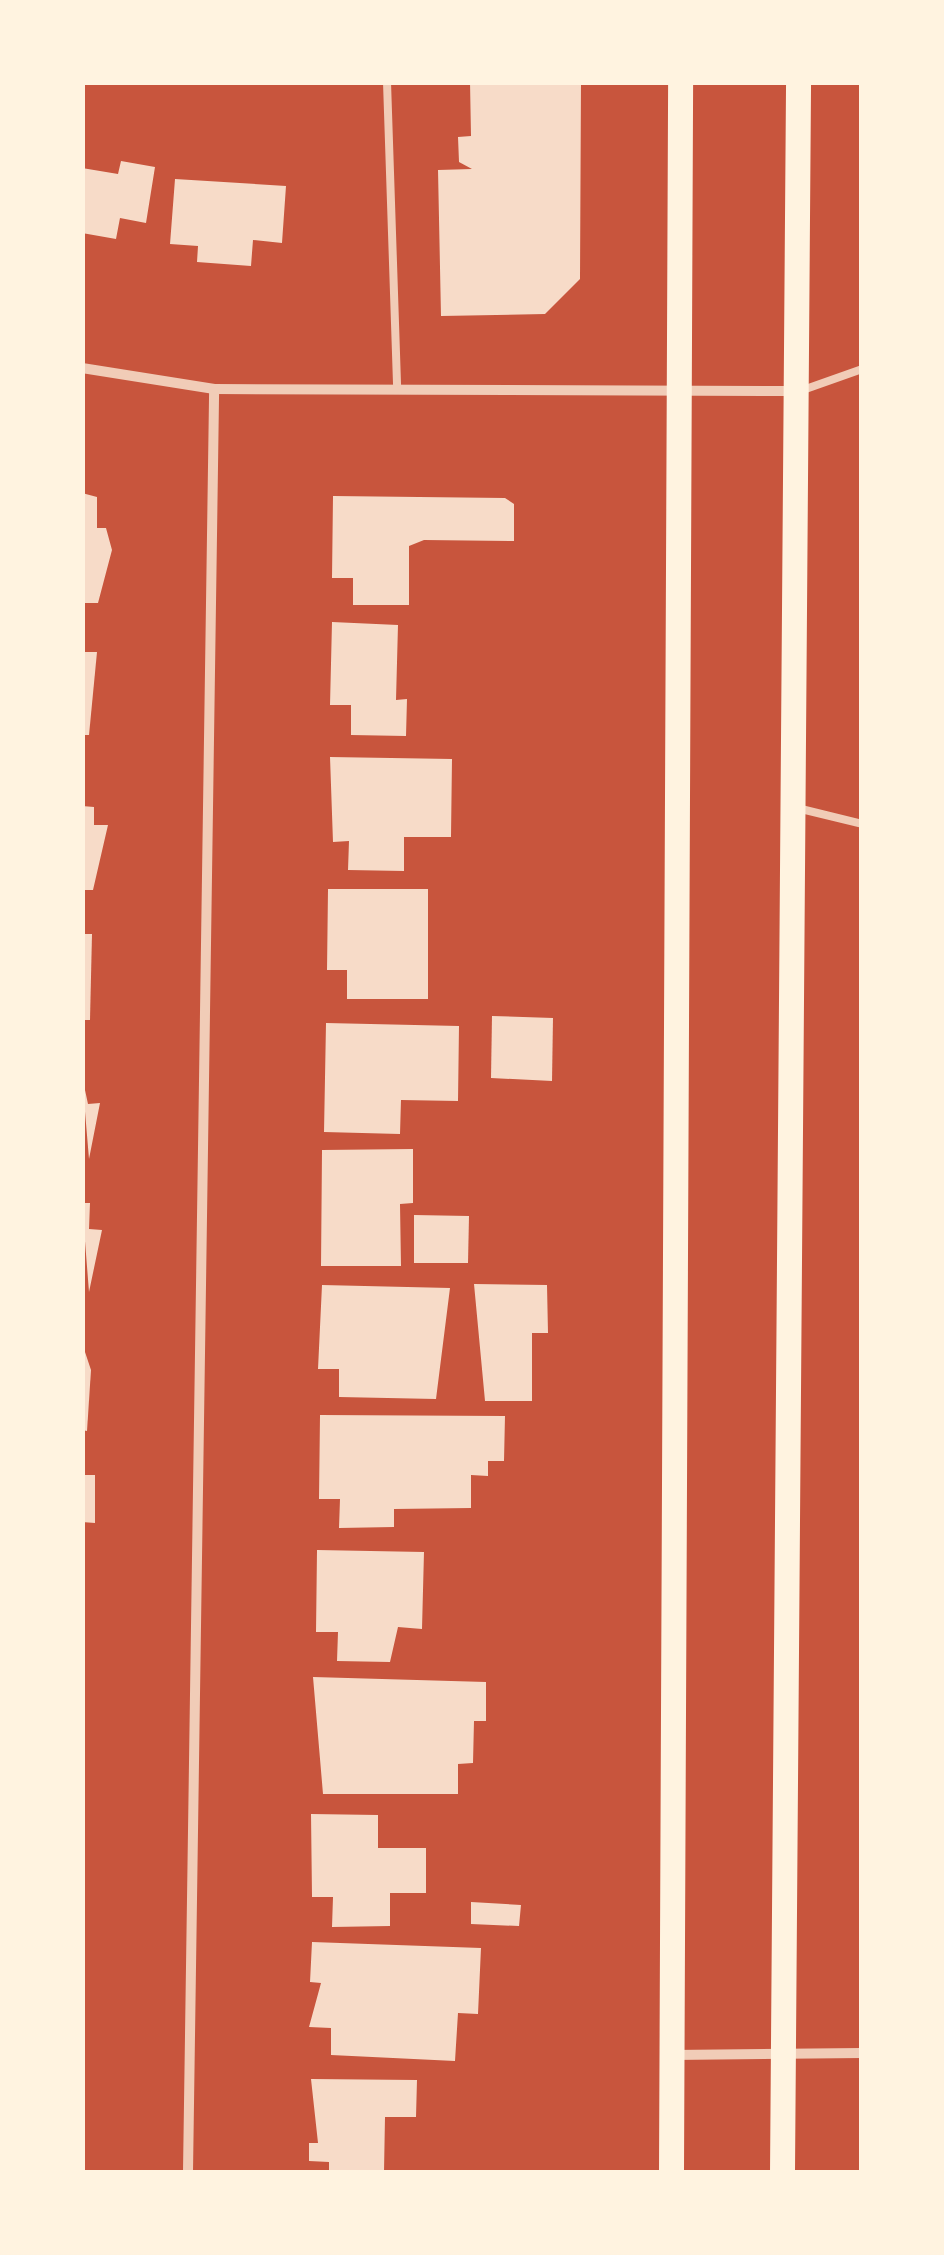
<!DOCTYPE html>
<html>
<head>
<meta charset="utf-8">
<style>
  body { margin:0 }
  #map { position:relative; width:944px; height:2255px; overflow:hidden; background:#c8553d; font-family:Poppins,sans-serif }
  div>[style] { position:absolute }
  .building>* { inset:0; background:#f7dbc8 }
  .service>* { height:8px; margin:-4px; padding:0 4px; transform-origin:4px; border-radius:4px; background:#f1ccb7 }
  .minor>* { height:10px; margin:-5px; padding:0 5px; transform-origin:5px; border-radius:5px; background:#f1ccb7 }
  .primary>* { height:25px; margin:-12.5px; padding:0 12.5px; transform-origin:12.5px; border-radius:12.5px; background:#fff3e0 }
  span { translate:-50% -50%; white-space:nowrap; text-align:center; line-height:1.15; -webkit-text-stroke:10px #fff3e0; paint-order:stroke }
  .frame { position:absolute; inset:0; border:85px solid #fff3e0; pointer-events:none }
</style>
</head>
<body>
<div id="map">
  <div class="building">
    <i style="clip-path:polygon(470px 82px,581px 82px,580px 279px,545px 314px,441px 316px,438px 170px,472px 169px,459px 162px,458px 137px,471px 136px)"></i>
    <i style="clip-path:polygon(121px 161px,155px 167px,146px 223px,120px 218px,116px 239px,82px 233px,82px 168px,118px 174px)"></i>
    <i style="clip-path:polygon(175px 179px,286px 186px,282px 243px,253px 240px,251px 266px,197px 262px,198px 246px,170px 244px)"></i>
    <i style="clip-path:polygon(82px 493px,97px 497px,97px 528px,106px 528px,112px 550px,98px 603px,82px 603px)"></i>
    <i style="clip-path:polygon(333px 496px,505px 498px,514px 504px,514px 541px,424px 540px,409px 546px,409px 605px,353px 605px,353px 578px,332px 578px)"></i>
    <i style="clip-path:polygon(332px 622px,398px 625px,396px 700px,407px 699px,406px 736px,351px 735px,351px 705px,330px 705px)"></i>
    <i style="clip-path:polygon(82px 652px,97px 652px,89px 735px,82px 735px)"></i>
    <i style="clip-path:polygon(330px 757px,452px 759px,451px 837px,404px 837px,404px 871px,348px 870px,349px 841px,333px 842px)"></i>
    <i style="clip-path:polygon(82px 806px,94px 807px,94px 825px,108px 825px,93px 890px,82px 890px)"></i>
    <i style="clip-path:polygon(328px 889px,428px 889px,428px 999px,347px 999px,347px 970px,327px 970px)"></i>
    <i style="clip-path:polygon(82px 934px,92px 934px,90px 1020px,82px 1020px)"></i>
    <i style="clip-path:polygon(492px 1016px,553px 1018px,552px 1081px,491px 1078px)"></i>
    <i style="clip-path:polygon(326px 1023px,459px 1026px,458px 1101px,401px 1100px,400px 1134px,324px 1132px)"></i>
    <i style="clip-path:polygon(82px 1076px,88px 1104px,100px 1103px,89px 1159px)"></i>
    <i style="clip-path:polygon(413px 1149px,413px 1203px,400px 1204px,401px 1266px,321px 1266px,322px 1150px)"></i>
    <i style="clip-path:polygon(82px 1203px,90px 1203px,89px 1229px,102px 1230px,89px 1292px)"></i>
    <i style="clip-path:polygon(414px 1215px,469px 1216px,468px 1263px,414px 1263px)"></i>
    <i style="clip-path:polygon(474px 1284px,547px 1285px,548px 1333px,532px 1333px,532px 1401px,485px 1401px)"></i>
    <i style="clip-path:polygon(322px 1285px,450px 1288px,436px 1399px,339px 1397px,339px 1369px,318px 1369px)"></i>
    <i style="clip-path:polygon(82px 1343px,91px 1370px,87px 1431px,82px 1430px)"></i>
    <i style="clip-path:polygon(320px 1415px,505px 1416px,504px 1461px,488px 1461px,488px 1476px,471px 1475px,471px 1508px,394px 1509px,394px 1527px,339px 1528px,340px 1499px,319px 1499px)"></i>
    <i style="clip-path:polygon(82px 1475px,95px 1475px,95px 1523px,82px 1522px)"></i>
    <i style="clip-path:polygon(317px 1550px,424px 1552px,422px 1629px,398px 1627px,390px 1662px,337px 1661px,338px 1632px,316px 1632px)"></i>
    <i style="clip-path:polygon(313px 1677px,486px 1682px,486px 1721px,474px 1721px,473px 1763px,458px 1764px,458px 1794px,323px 1794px)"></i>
    <i style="clip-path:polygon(311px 1814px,378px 1815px,378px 1848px,426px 1848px,426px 1893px,390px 1893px,390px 1926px,332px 1927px,333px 1897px,312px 1897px)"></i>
    <i style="clip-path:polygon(471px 1902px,521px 1905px,519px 1926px,471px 1924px)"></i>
    <i style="clip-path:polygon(312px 1942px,481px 1948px,478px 2014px,458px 2013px,455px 2061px,331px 2055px,331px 2028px,309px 2027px,321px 1983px,310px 1982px)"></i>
    <i style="clip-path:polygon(311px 2079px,417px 2080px,416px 2117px,385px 2117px,384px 2172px,329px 2172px,329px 2162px,309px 2161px,309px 2143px,318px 2143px)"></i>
  </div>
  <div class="service">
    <i style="left:387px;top:82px;width:307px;rotate:88.1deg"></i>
    <i style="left:800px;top:391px;width:66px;rotate:-19.5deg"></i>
    <i style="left:797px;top:808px;width:67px;rotate:13.8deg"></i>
  </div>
  <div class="minor">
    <i style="left:82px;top:368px;width:134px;rotate:9deg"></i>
    <i style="left:214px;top:389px;width:581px;rotate:0.2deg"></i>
    <i style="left:673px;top:2055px;width:189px;rotate:-0.6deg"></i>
    <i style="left:188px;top:2172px;width:1783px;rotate:-89.16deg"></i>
  </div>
  <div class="primary">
    <i style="left:671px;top:2172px;width:2090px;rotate:-89.75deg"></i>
    <i style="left:782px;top:2172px;width:2090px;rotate:-89.56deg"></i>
  </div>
  <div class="frame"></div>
</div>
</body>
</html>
